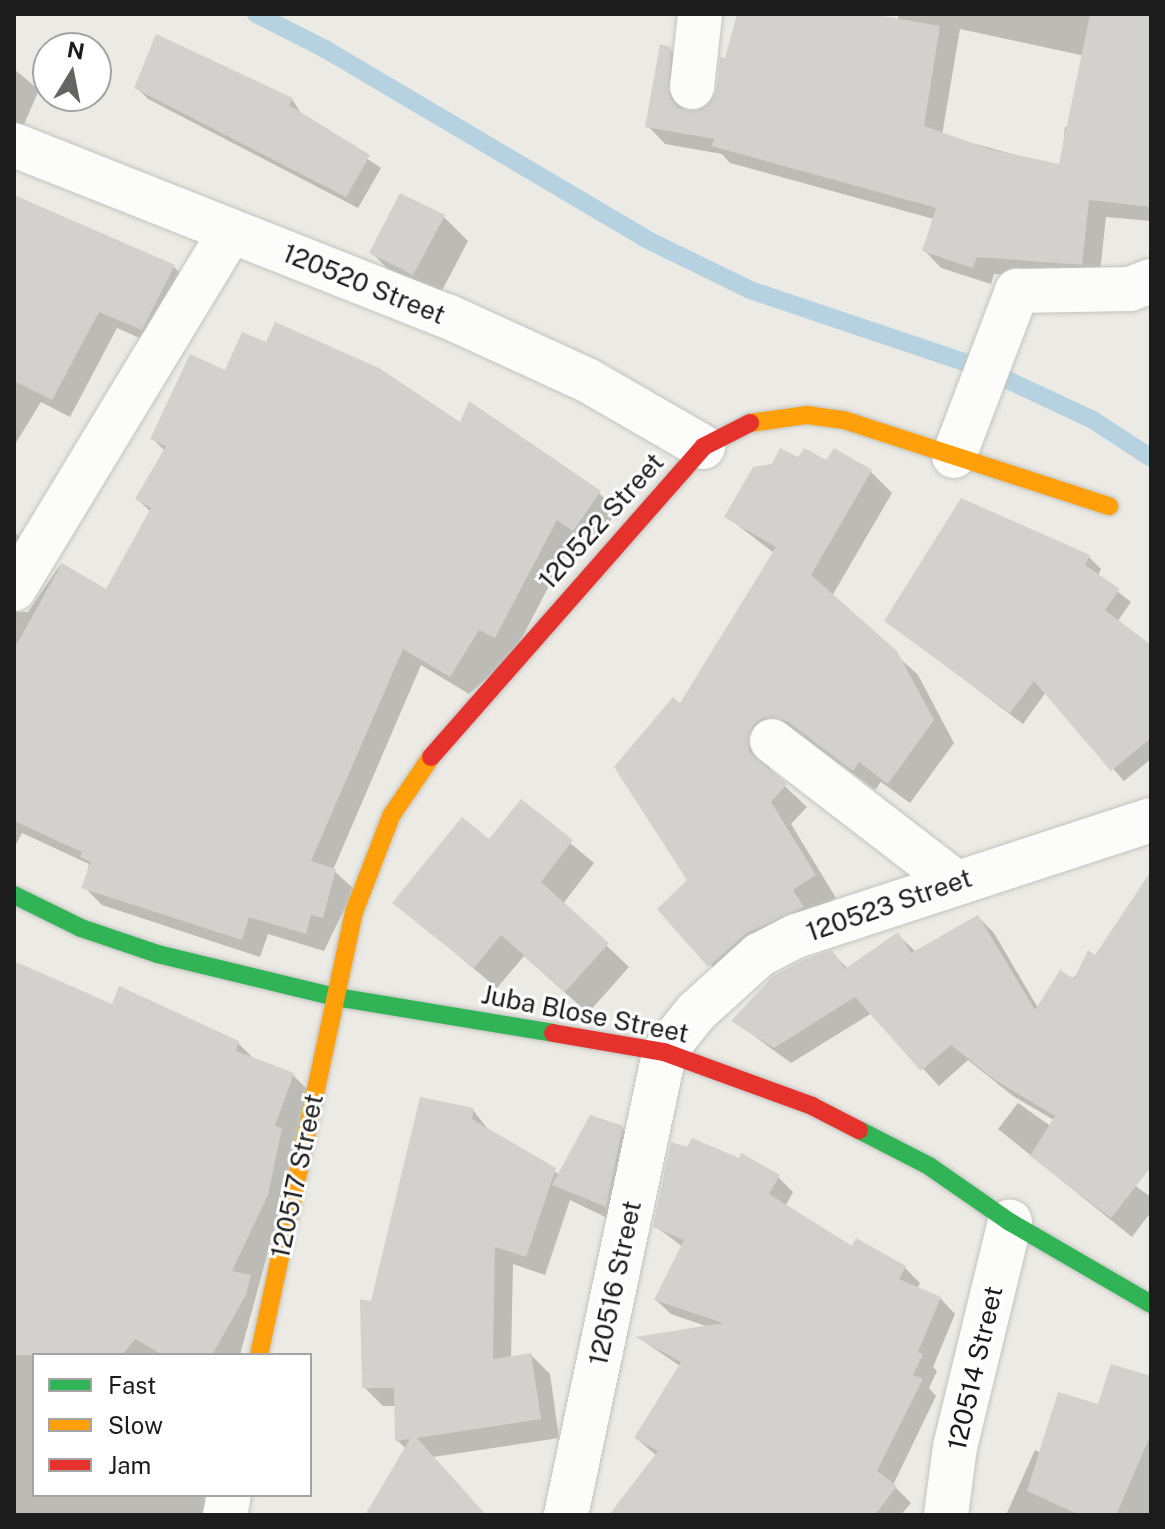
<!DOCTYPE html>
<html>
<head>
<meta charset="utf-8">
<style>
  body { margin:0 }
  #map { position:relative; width:1165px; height:1529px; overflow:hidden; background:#ebeae4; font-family:"Public Sans",sans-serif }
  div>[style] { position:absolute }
  .shadow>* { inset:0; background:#0003 }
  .stream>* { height:18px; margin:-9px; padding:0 9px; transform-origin:9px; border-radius:9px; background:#b6d2e0 }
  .building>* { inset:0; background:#d3d1cd }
  .roads { filter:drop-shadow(0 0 2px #c3c3c0) drop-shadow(0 0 2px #c3c3c0) }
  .street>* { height:44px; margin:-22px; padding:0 22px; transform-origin:22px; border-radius:22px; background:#fcfcfb }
  .fast>* { height:18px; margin:-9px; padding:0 9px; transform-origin:9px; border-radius:9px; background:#30b455 }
  .slow>* { height:18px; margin:-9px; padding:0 9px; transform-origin:9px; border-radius:9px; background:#ff9f0a }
  .jam>* { height:18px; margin:-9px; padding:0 9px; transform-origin:9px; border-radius:9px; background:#e5322d }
  span { translate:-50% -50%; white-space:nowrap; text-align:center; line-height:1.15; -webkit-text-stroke:6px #fff; paint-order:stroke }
  .street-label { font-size:26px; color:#1c1c1c }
  .frame { position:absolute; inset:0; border:16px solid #1c1c1c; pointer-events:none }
  .legend { position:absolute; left:32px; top:1353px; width:280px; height:144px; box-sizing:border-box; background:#fff; border:2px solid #a4a4a4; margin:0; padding:10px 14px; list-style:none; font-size:24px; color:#1c1c1c }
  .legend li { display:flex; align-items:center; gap:16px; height:40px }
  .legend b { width:40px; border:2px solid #a4a4a4 }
  .north { position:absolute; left:32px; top:32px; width:80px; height:80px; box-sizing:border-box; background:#fff; border:2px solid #a4a4a4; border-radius:50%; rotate:10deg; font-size:22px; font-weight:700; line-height:32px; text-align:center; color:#1c1c1c }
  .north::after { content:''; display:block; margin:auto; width:28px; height:36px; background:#646462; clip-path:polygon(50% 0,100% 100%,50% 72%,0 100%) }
</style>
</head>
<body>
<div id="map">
  <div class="shadow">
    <i style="clip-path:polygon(evenodd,741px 14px,867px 14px,897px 21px,899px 14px,1151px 14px,1151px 221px,1106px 217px,1099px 281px,994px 274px,991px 284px,941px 268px,924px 250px,934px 219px,730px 163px,722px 154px,665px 144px,648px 126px,670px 49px,688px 66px,690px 114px,714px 102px,722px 60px,727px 60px,741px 14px,960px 29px,1085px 56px,1072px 128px,1065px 127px,1061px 167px,942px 135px,960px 29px)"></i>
    <i style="clip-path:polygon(14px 69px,39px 90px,14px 147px)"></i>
    <i style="clip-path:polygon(136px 87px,292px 99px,302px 115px,381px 168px,358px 208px,148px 99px)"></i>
    <i style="clip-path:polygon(14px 195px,75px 227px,174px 267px,192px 285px,160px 347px,117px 328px,70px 417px,41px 402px,14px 446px)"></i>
    <i style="clip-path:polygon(444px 217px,468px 241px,438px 298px,396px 277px,372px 253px)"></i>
    <i style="clip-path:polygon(226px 373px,461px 425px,599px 493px,617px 511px,592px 548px,575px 536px,513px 655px,469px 694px,421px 665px,333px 870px,354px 889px,324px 951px,268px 934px,260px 957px,102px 905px,84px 887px,89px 864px,22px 833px,14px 848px,14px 612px,28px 612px,60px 565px,106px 592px,151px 512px,137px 499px,165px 451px,152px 438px)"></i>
    <i style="clip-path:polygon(799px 460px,871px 472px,892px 493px,832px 596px,918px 675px,954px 743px,910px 803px,881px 782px,875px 790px,810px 742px,785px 738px,774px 747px,770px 772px,807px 807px,791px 824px,836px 898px,813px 912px,731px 987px,660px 909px,689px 881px,680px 706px,774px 553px,727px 517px)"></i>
    <i style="clip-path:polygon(14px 532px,22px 539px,14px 593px)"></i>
    <i style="clip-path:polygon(1089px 557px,1101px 569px,1098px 576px,1131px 602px,1117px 622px,1151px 648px,1151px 759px,1124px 781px,1046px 692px,1023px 724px,887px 621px)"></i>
    <i style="clip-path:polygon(521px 802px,594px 863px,563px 904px,629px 967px,588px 1013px,524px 956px,497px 988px,394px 902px,490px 842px)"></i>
    <i style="clip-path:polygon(1151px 874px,1151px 1065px,1098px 1146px,1013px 1096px,968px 1060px,939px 1086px,872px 1013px,791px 1063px,734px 1021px,832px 953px,848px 969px,898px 935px,916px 952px,978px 917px,994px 933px,1038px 1008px,1096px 958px)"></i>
    <i style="clip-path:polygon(14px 963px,113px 1007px,238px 1043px,255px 1060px,293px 1075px,311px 1093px,240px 1355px,34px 1355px,34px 1495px,232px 1495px,221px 1515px,14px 1515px)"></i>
    <i style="clip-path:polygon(1018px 1103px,1151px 1197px,1151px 1212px,1132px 1237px,998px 1129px)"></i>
    <i style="clip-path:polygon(473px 1110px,491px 1133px,560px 1175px,622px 1128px,644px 1150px,628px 1228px,570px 1200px,545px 1275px,513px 1264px,511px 1358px,531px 1355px,550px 1374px,559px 1438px,433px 1457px,486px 1515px,367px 1515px,406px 1449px,397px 1440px,396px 1406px,383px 1406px,364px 1387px,373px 1304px)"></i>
    <i style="clip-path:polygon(778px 1177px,793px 1192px,785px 1207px,853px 1249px,857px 1241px,905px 1268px,920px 1283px,917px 1289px,940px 1298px,955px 1314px,933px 1367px,937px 1371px,929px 1388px,936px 1396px,893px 1485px,911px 1503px,901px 1515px,625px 1515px,657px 1456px,636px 1438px,680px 1366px,639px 1338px,709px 1327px,671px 1314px,656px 1300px,683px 1247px,655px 1226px)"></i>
    <i style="clip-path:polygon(1151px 1392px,1151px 1515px,1006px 1515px,1035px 1450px,1041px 1453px,1100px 1407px)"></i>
  </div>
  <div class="stream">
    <i style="left:256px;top:14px;width:77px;rotate:26.9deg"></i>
    <i style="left:325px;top:49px;width:371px;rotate:30.6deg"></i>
    <i style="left:644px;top:238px;width:118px;rotate:26.1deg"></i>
    <i style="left:750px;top:290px;width:245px;rotate:18.6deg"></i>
    <i style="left:982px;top:368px;width:123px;rotate:25.1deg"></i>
    <i style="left:1093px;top:420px;width:69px;rotate:33.2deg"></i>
  </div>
  <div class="building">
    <i style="clip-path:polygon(737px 14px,872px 14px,940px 26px,924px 126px,989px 149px,1059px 164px,1090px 14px,1151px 14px,1151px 207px,1089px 200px,1082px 265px,977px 257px,973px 268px,922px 251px,936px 208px,711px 146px,715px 139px,645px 127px,660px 44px,671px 47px,670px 98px,678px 108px,701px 110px,717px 90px,720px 57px,725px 58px)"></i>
    <i style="clip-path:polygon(156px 34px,293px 98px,289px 105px,370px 155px,346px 197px,134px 88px)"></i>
    <i style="clip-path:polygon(400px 193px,445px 215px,413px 275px,369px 253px)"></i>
    <i style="clip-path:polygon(14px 195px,175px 265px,142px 330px,99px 312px,52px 400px,14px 381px)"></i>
    <i style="clip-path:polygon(275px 322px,379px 368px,460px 422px,469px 401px,601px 491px,573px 531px,557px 520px,495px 638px,479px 630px,450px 677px,403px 649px,311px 861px,336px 869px,323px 918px,311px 915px,306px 934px,249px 917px,242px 940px,81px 888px,91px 862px,80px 857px,82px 852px,14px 821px,14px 649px,62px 563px,106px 589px,151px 508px,135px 499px,166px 446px,150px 439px,190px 354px,225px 370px,242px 332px,266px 342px)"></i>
    <i style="clip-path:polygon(780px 448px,798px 457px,804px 448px,826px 460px,834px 448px,872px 470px,811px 575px,897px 651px,934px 720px,888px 784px,859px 762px,853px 771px,787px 721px,763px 718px,753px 725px,749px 751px,787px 784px,771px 802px,816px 875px,793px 890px,804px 907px,747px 933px,708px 967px,657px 909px,687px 880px,614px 767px,673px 697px,680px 703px,776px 547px,724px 517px,753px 467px,772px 464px)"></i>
    <i style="clip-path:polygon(961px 498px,1090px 555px,1085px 565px,1120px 589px,1105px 610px,1151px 645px,1151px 738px,1111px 771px,1034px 681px,1010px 713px,884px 621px)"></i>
    <i style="clip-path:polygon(521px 799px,573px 840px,541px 882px,609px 943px,565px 992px,501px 935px,474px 968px,392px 903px,462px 817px,489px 839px)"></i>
    <i style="clip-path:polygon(1151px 871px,1151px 1167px,1111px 1218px,1030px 1156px,1055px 1116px,995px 1080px,951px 1045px,921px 1071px,855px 997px,774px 1048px,731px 1021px,773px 976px,806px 959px,832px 950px,845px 969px,898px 932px,911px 953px,978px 915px,1035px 1010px,1060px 970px,1074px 979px,1088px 950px,1095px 955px)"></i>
    <i style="clip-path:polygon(14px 961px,112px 1004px,119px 986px,239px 1041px,236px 1051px,294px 1073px,275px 1126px,282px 1128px,268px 1195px,232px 1271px,251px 1275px,246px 1295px,212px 1355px,163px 1355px,135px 1339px,122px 1355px,14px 1355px)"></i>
    <i style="clip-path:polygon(420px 1097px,474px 1108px,472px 1119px,556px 1168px,526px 1257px,495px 1247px,493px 1359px,531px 1353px,541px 1419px,417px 1438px,486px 1515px,365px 1515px,410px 1439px,395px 1441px,394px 1388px,362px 1388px,360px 1299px,371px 1301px)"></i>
    <i style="clip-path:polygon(590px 1115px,623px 1126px,606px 1207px,552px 1185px)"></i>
    <i style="clip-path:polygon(692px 1138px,739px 1158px,741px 1153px,780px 1175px,769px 1194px,852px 1246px,856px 1238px,906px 1266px,899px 1279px,941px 1297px,918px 1352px,923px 1354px,913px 1375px,923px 1379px,877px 1471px,897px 1486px,875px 1515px,609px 1515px,658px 1451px,634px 1438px,681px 1362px,635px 1337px,723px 1323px,654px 1300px,684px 1240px,653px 1227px,671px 1142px,687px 1147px)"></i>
    <i style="clip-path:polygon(1111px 1364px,1151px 1376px,1151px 1434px,1116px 1515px,1080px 1515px,1027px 1491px,1058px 1392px,1098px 1404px)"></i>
  </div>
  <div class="roads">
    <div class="street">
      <i style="left:692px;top:87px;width:73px;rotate:-83.7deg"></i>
      <i style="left:14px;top:145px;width:466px;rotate:21.6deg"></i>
      <i style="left:447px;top:316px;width:154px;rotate:24.6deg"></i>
      <i style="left:587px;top:380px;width:134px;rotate:30deg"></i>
      <i style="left:954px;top:456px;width:177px;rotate:-69.1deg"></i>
      <i style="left:1017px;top:291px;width:113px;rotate:-1deg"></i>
      <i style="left:1130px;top:289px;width:22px;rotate:-21deg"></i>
      <i style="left:14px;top:589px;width:417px;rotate:-58.8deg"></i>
      <i style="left:772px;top:741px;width:231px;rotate:37.6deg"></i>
      <i style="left:225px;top:1515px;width:20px;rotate:-79deg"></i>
      <i style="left:566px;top:1515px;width:473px;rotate:-78deg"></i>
      <i style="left:664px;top:1052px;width:51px;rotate:-51.3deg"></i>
      <i style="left:696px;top:1012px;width:85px;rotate:-42.1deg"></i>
      <i style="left:759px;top:955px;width:42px;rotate:-27.2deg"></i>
      <i style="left:796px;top:936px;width:373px;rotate:-18.1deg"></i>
      <i style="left:946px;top:1515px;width:69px;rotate:-82.5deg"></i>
      <i style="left:955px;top:1447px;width:232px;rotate:-76.3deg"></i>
    </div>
    <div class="fast">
      <i style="left:14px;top:895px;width:75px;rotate:26.2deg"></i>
      <i style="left:81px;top:928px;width:81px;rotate:18.7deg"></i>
      <i style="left:158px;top:954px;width:183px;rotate:13.6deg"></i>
      <i style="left:336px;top:997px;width:220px;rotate:9.4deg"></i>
      <i style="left:859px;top:1130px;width:79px;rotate:27.2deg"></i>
      <i style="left:929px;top:1166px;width:98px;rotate:34.7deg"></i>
      <i style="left:1010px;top:1222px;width:163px;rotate:30.2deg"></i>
    </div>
    <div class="slow">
      <i style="left:750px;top:423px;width:58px;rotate:-8deg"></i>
      <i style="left:807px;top:415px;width:37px;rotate:8deg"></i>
      <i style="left:844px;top:420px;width:279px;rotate:18deg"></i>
      <i style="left:259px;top:1355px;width:453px;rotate:-77.9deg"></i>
      <i style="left:354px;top:912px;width:103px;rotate:-68.9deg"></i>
      <i style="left:391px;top:816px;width:71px;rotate:-55.9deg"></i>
    </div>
    <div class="jam">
      <i style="left:431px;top:757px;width:412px;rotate:-48.7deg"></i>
      <i style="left:703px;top:447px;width:53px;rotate:-27.1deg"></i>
      <i style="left:553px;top:1033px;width:113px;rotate:9.7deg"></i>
      <i style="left:664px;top:1052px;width:158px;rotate:20deg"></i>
      <i style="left:812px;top:1106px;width:53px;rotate:27.1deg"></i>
    </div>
  </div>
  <div class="street-label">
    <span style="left:364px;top:284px;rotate:22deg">120520 Street</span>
    <span style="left:601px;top:521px;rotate:-48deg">120522 Street</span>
    <span style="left:889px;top:905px;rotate:-19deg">120523 Street</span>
    <span style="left:585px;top:1014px;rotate:11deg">Juba Blose Street</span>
    <span style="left:297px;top:1176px;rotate:-78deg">120517 Street</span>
    <span style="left:615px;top:1283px;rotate:-78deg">120516 Street</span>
    <span style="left:975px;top:1368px;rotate:-77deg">120514 Street</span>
  </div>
  <div class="frame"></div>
  <ul class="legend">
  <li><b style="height:10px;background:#30b455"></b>Fast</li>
  <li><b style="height:10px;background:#ff9f0a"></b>Slow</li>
  <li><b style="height:10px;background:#e5322d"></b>Jam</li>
  </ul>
  <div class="north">N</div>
</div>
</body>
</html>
